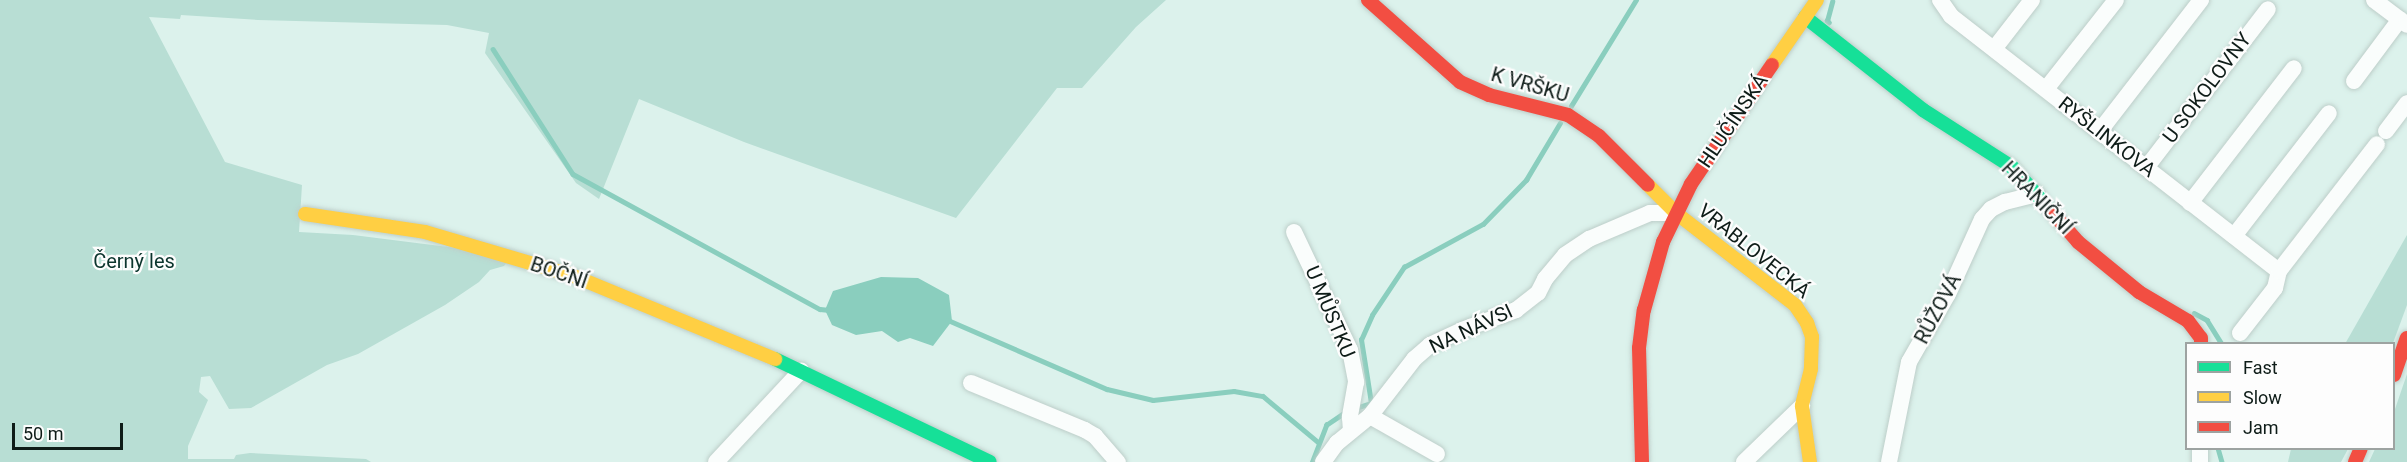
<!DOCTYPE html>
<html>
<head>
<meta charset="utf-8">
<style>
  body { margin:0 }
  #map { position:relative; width:2407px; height:462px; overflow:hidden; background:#dcf2ec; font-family:Roboto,sans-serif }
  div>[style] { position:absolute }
  .green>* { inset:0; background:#b8ded4 }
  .water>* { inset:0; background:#8acebe }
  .stream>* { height:4.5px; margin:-2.25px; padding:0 2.25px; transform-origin:2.25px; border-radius:2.25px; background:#8acebe }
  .roads { filter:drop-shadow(0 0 2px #bdcec9) drop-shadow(0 0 2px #bdcec9) }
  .street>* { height:16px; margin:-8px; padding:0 8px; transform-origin:8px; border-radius:8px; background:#fafdfc }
  .fast>* { height:14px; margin:-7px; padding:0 7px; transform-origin:7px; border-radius:7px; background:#16e098 }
  .slow>* { height:14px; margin:-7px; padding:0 7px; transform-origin:7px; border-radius:7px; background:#ffcf43 }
  .jam>* { height:14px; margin:-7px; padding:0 7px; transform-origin:7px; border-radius:7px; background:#f24e42 }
  span { translate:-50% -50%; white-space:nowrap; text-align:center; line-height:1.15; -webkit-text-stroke:4.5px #fdfdfd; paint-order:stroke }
  .street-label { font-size:20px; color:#0e1c18 }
  .park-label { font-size:20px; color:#0b352d }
  .legend { position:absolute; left:2185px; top:342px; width:210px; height:108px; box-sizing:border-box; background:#fdfdfd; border:2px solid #9da3a1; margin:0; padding:8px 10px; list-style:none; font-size:18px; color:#0e1c18 }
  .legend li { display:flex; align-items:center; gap:12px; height:30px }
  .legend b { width:30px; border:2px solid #9da3a1 }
  .scale { position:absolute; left:12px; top:423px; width:111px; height:27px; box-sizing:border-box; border:3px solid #0e1c18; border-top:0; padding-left:8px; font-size:18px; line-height:21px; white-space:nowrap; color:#0e1c18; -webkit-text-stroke:4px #fdfdfd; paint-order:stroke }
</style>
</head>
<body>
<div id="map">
  <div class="green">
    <i style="clip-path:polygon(0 0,1166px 0,1136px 27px,1082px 88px,1057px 88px,956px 218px,744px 142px,639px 99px,599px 199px,576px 183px,485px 53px,489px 33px,447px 25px,258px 20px,181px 15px,180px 19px,149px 17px,225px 162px,302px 185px,299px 232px,353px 235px,512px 255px,504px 266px,490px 270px,479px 282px,445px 305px,358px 354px,327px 365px,251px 408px,229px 409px,210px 376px,201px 377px,199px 392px,208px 400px,188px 446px,188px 459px,234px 459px,236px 455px,250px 453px,366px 459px,371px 462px,0 462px)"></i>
    <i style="clip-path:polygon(2407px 235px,2407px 305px,2393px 343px,2345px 344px)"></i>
    <i style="clip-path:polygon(2407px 374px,2407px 462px,2369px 462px,2375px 449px,2394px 448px,2394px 412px)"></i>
    <i style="clip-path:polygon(2291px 449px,2348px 449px,2341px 462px,2288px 462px)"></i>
  </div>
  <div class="water">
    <i style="clip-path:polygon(881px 277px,918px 278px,949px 295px,952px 321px,933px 346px,910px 338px,898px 342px,882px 331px,856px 335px,832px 325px,825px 310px,833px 291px)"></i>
  </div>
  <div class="stream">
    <i style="left:1829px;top:23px;width:3px;rotate:-135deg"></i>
    <i style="left:1827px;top:21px;width:20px;rotate:-75deg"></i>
    <i style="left:493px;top:49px;width:148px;rotate:57.4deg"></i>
    <i style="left:573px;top:174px;width:281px;rotate:28.7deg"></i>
    <i style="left:820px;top:309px;width:9px;rotate:6deg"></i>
    <i style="left:1571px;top:106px;width:124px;rotate:-58.5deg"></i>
    <i style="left:2194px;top:313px;width:15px;rotate:28deg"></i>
    <i style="left:2207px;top:320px;width:28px;rotate:58deg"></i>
    <i style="left:948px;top:320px;width:173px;rotate:23.5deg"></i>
    <i style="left:1107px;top:389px;width:47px;rotate:13.4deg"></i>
    <i style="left:1153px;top:400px;width:81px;rotate:-6.3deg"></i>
    <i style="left:1234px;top:391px;width:29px;rotate:10deg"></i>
    <i style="left:1263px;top:396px;width:72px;rotate:39.9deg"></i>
    <i style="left:1356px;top:408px;width:16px;rotate:-18deg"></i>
    <i style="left:1371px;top:403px;width:64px;rotate:-99deg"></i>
    <i style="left:1361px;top:340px;width:27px;rotate:-66deg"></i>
    <i style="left:1372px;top:315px;width:58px;rotate:-56.3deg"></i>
    <i style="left:1404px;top:267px;width:90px;rotate:-28.6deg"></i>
    <i style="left:1483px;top:224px;width:62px;rotate:-45.7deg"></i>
    <i style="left:1526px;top:180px;width:66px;rotate:-59.2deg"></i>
    <i style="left:2218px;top:448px;width:15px;rotate:74deg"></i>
    <i style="left:1312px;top:462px;width:40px;rotate:-69deg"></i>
    <i style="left:1326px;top:425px;width:23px;rotate:-34deg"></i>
  </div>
  <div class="roads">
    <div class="street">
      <i style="left:1940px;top:0;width:19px;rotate:55deg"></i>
      <i style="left:1951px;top:16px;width:415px;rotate:37.9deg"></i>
      <i style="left:2374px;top:0;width:41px;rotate:37.1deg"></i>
      <i style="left:1994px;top:49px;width:62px;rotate:-52.2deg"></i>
      <i style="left:2354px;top:81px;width:77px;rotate:-53.4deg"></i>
      <i style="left:2046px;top:89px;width:113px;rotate:-51.8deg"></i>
      <i style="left:2386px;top:131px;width:35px;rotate:-53deg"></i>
      <i style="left:2099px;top:132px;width:167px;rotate:-52.3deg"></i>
      <i style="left:2146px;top:168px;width:200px;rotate:-52.5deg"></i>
      <i style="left:2190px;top:203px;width:170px;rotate:-52.4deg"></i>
      <i style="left:1294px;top:232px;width:131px;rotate:64.6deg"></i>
      <i style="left:1350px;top:350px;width:33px;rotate:79deg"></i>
      <i style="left:1356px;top:382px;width:36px;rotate:100deg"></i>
      <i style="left:1350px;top:417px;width:14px;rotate:86deg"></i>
      <i style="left:2234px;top:236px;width:155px;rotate:-52.3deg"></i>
      <i style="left:2240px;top:333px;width:57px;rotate:-52.1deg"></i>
      <i style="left:2275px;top:288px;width:17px;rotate:-77deg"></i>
      <i style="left:2279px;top:271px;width:160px;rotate:-52.3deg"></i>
      <i style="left:971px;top:383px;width:123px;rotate:22.4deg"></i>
      <i style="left:1085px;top:430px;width:12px;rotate:31deg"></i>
      <i style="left:1095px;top:436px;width:35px;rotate:49deg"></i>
      <i style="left:1370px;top:416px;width:77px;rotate:29.6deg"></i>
      <i style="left:716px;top:462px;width:125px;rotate:-47deg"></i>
      <i style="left:1323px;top:462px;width:24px;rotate:-54deg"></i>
      <i style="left:1337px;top:443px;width:43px;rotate:-39.3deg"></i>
      <i style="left:1370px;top:416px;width:72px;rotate:-52.3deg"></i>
      <i style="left:1414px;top:359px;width:21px;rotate:-41deg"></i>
      <i style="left:1430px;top:345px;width:35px;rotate:-25deg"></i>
      <i style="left:1462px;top:330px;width:58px;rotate:-20.3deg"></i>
      <i style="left:1516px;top:310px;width:28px;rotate:-38deg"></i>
      <i style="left:1538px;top:293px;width:16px;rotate:-63deg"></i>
      <i style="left:1545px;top:279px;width:31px;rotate:-50deg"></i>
      <i style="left:1565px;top:255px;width:29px;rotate:-34deg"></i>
      <i style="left:1589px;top:239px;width:66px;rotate:-23.1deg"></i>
      <i style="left:1650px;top:213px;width:26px"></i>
      <i style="left:1744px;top:462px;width:81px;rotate:-44deg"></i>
      <i style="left:1889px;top:462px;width:102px;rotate:-78.7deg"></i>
      <i style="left:1909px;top:362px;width:78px;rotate:-60.2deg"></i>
      <i style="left:1948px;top:294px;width:82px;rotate:-65.6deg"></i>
      <i style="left:1982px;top:219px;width:13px;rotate:-48deg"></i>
      <i style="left:1991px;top:209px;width:16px;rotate:-27deg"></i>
      <i style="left:2005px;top:202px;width:33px;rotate:-14deg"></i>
      <i style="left:2200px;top:462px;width:14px;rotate:-90deg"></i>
    </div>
    <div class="fast">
      <i style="left:1805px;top:17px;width:150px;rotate:38.2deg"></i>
      <i style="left:1923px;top:110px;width:106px;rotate:32.6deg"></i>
      <i style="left:2012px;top:167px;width:59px;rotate:48.4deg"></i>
      <i style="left:775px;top:359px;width:238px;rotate:25.6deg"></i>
    </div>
    <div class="slow">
      <i style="left:1772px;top:65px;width:79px;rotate:-55.3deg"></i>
      <i style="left:1648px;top:185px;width:40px;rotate:45deg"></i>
      <i style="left:1676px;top:213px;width:150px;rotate:37.7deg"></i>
      <i style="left:1795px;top:305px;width:22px;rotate:56deg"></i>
      <i style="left:1807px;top:323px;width:15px;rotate:70deg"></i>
      <i style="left:1812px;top:337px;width:32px;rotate:92deg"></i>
      <i style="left:1811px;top:369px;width:38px;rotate:104deg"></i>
      <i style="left:1802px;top:406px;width:57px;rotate:81.9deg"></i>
      <i style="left:305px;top:214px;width:121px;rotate:8.5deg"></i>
      <i style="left:425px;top:232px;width:152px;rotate:16.4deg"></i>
      <i style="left:571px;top:275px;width:221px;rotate:22.4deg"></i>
    </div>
    <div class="jam">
      <i style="left:1368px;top:0;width:123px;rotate:41.7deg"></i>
      <i style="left:1460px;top:82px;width:32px;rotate:24deg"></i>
      <i style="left:1489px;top:95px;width:81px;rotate:14.2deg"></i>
      <i style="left:1568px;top:115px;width:37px;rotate:34deg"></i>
      <i style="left:1599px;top:136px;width:69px;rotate:45deg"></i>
      <i style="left:2051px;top:211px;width:41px;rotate:48.9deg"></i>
      <i style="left:2078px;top:242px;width:79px;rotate:39.3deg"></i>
      <i style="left:2139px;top:292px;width:57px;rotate:30.6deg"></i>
      <i style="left:2188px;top:321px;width:21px;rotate:53deg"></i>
      <i style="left:2201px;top:338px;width:6px;rotate:90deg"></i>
      <i style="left:2394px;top:375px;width:39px;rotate:-71deg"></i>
      <i style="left:1642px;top:462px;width:114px;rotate:-91.5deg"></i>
      <i style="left:1639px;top:348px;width:38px;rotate:-83deg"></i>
      <i style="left:1644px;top:310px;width:71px;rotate:-74.4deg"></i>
      <i style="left:1663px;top:242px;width:64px;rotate:-64.2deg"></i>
      <i style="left:1691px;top:184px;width:144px;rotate:-55.8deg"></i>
      <i style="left:2355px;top:462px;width:15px;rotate:-67deg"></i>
    </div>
  </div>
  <div class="street-label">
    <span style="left:1530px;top:85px;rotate:16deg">K VRŠKU</span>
    <span style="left:2207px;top:88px;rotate:-53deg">U SOKOLOVNY</span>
    <span style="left:1733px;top:121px;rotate:-56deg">HLUČÍNSKÁ</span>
    <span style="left:2107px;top:137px;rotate:38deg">RYŠLINKOVA</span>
    <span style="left:2037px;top:198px;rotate:46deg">HRANIČNÍ</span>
    <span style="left:1754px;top:251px;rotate:39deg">VRABLOVECKÁ</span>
    <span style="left:559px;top:273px;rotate:19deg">BOČNÍ</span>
    <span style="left:1938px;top:309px;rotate:-62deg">RŮŽOVÁ</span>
    <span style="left:1330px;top:312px;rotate:67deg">U MŮSTKU</span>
    <span style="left:1471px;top:329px;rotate:-25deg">NA NÁVSI</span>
  </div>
  <div class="park-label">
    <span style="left:134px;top:261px">Černý les</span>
  </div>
  <ul class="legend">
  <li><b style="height:8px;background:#16e098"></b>Fast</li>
  <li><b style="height:8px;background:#ffcf43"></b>Slow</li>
  <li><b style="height:8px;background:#f24e42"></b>Jam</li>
  </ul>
  <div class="scale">50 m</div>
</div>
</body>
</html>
